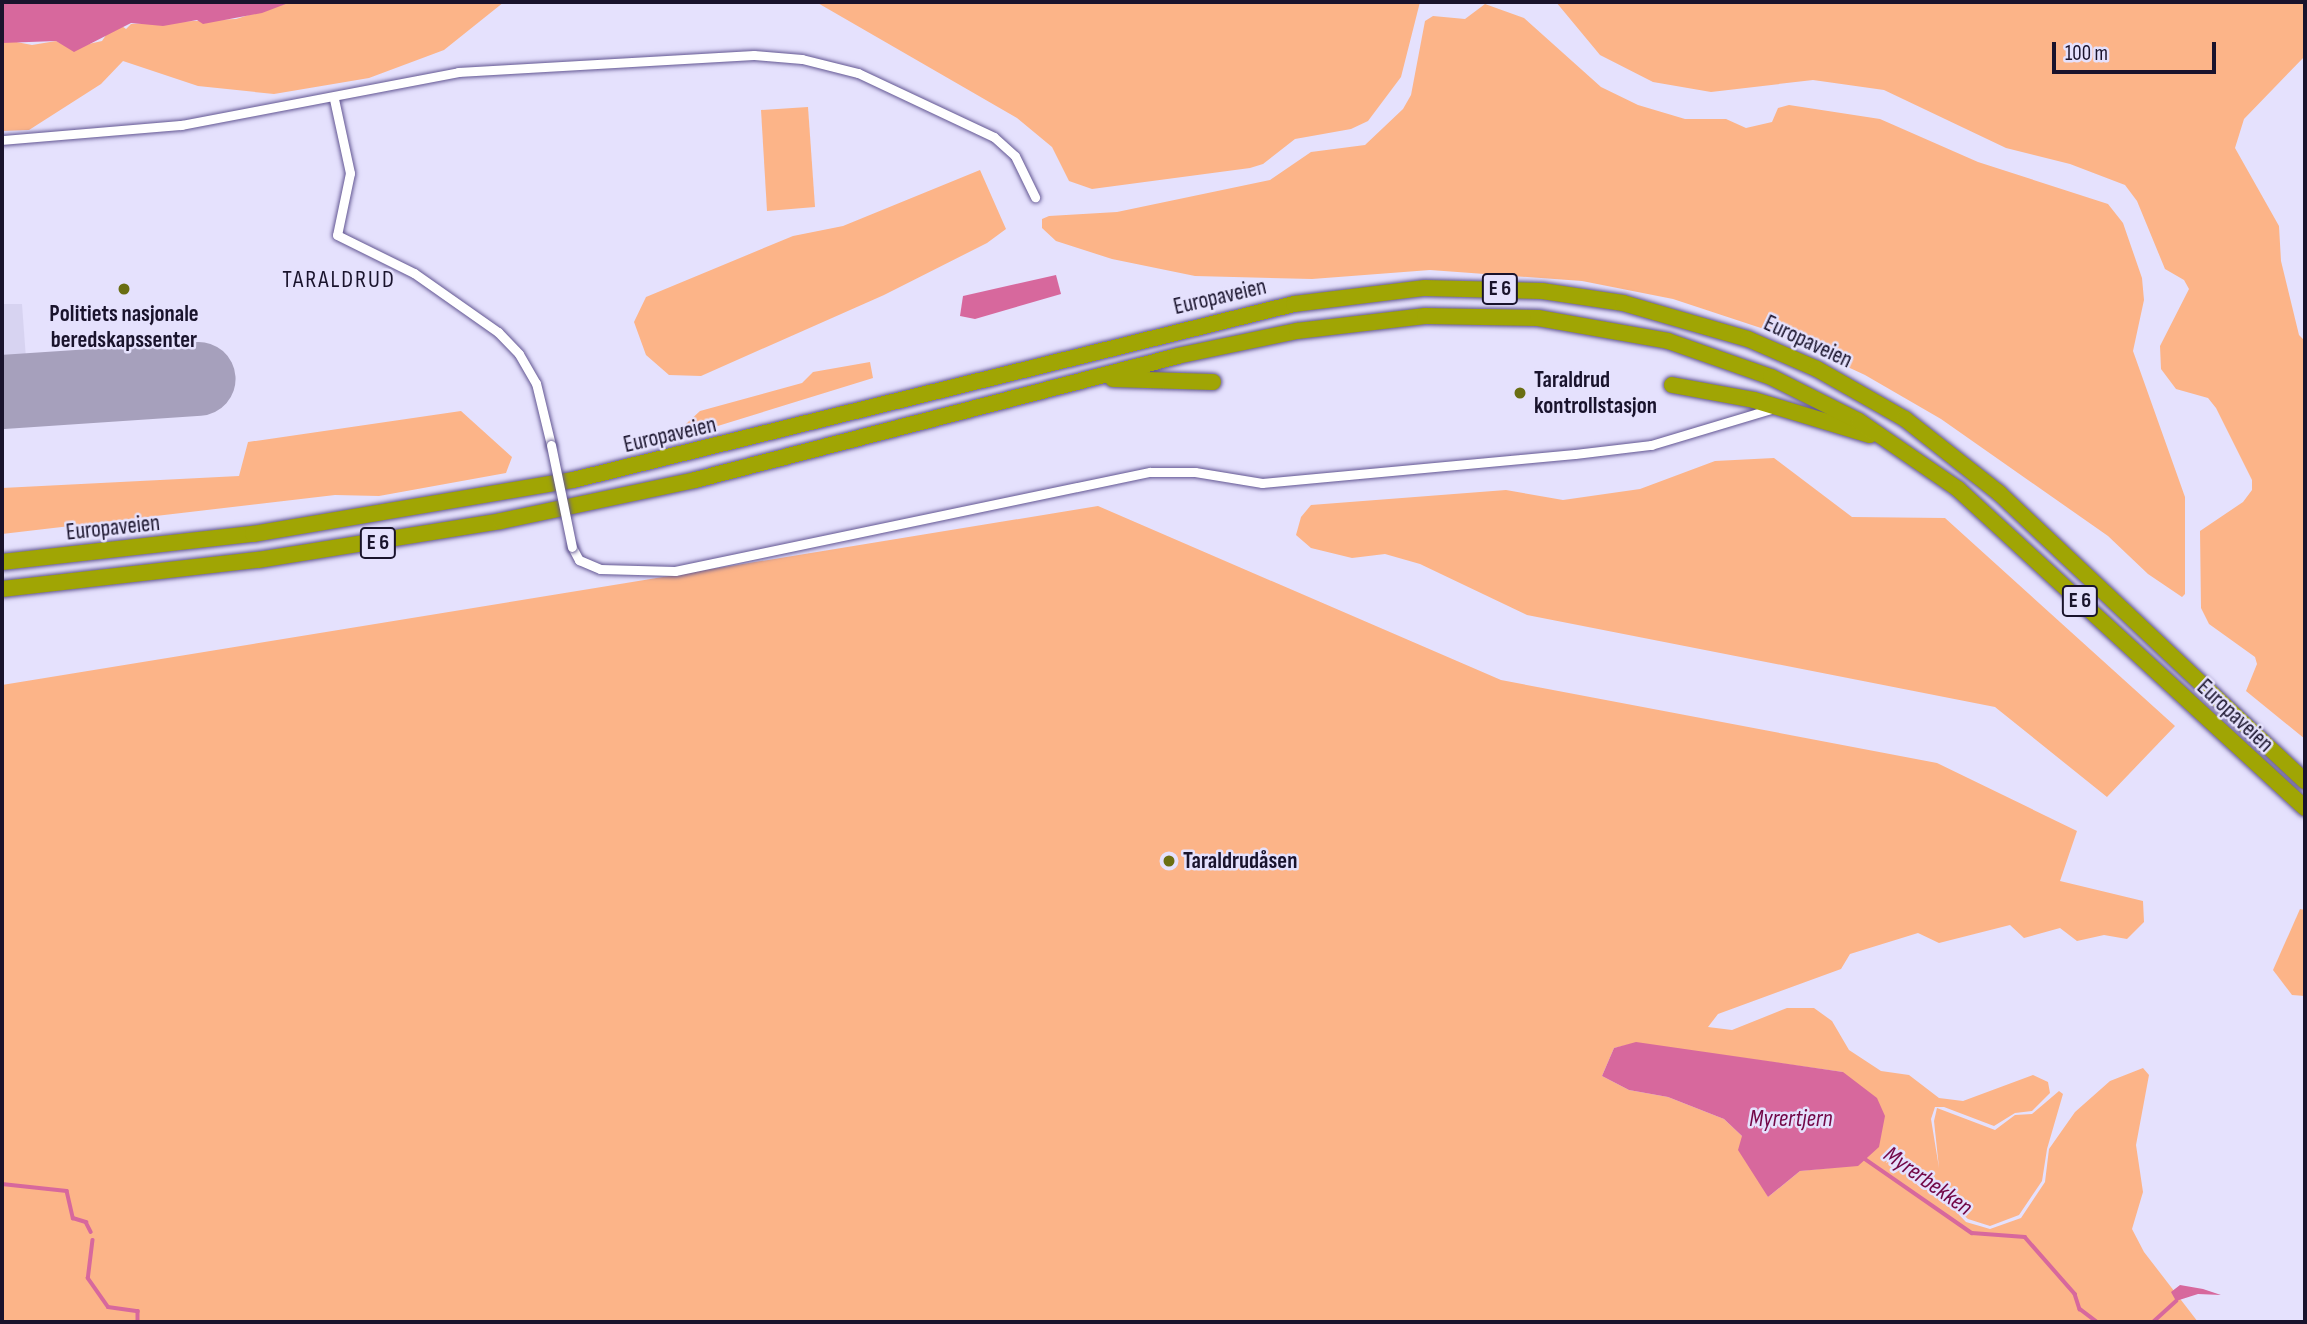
<!DOCTYPE html>
<html>
<head>
<meta charset="utf-8">
<style>
  body { margin:0 }
  #map { position:relative; width:2307px; height:1324px; overflow:hidden; background:#e5e1fd; font-family:"Sofia Sans Condensed",sans-serif }
  div>[style] { position:absolute }
  .built>* { inset:0; background:#d7d3f1 }
  .green>* { inset:0; background:#fcb488 }
  .water>* { inset:0; background:#d7689d }
  .stream>* { height:3.5px; margin:-1.75px; padding:0 1.75px; transform-origin:1.75px; border-radius:1.75px; background:#d7689d }
  .runway>* { height:74px; margin:-37px; padding:0 37px; transform-origin:37px; border-radius:37px; background:#a6a0bc }
  .roads { filter:drop-shadow(0 0 2px #625692) drop-shadow(0 0 2px #625692) }
  .street>* { height:9px; margin:-4.5px; padding:0 4.5px; transform-origin:4.5px; border-radius:4.5px; background:#fff }
  .highway>* { height:16px; margin:-8px; padding:0 8px; transform-origin:8px; border-radius:8px; background:#a0a504 }
  .bridges { filter:drop-shadow(0 0 2px #625692) drop-shadow(0 0 2px #625692) }
  .street-bridge>* { height:9px; margin:-4.5px; padding:0 4.5px; transform-origin:4.5px; border-radius:4.5px; background:#fff }
  .dots>* { width:19px; height:19px; translate:-50% -50%; box-sizing:border-box; border:4px solid #e5e1fd; border-radius:50% }
  span { translate:-50% -50%; white-space:nowrap; text-align:center; line-height:1.15; -webkit-text-stroke:5px #e5e1fd; paint-order:stroke }
  .shield-label span { padding:2px 5px; background:#e5e1fd; border:2px solid; border-radius:5px; -webkit-text-stroke-width:0 }
  .shield-label { font-size:21px; color:#19132c; font-weight:700 }
  .street-label { font-size:23px; color:#19132c }
  .poi-label { font-size:23px; color:#19132c; font-weight:700 }
  .left { translate:0 -50%; text-align:left }
  .neighbourhood-label { font-size:24px; color:#19132c; letter-spacing:2px }
  .water-label { font-size:24px; color:#720747; font-style:italic }
  .frame { position:absolute; inset:0; border:4px solid #19132c; pointer-events:none }
  .scale { position:absolute; left:2052px; top:42px; width:164px; height:32px; box-sizing:border-box; border:4px solid #19132c; border-top:0; padding-left:9px; font-size:21px; line-height:24px; white-space:nowrap; color:#19132c; -webkit-text-stroke:5px #e5e1fd; paint-order:stroke }
</style>
</head>
<body>
<div id="map">
  <div class="built">
    <i style="clip-path:polygon(2px 304px,22px 304px,26px 359px,2px 361px)"></i>
  </div>
  <div class="green">
    <i style="clip-path:polygon(291px 2px,504px 2px,444px 50px,369px 78px,274px 94px,198px 86px,123px 61px,101px 84px,29px 130px,2px 131px,2px 43px,6px 40px,32px 45px,56px 41px,71px 48px,102px 41px,108px 32px,122px 26px,126px 29px,131px 24px,236px 19px)"></i>
    <i style="clip-path:polygon(816px 2px,1420px 2px,1401px 77px,1368px 121px,1351px 129px,1295px 139px,1263px 164px,1250px 168px,1092px 189px,1069px 181px,1052px 147px,1017px 118px)"></i>
    <i style="clip-path:polygon(1556px 2px,2305px 2px,2305px 56px,2244px 119px,2235px 148px,2279px 226px,2281px 261px,2299px 335px,2305px 341px,2305px 739px,2246px 691px,2257px 664px,2255px 657px,2209px 624px,2201px 608px,2200px 531px,2243px 502px,2252px 490px,2252px 480px,2216px 408px,2208px 398px,2176px 389px,2161px 369px,2160px 346px,2189px 289px,2184px 280px,2165px 269px,2137px 201px,2125px 185px,2070px 164px,2006px 148px,1884px 90px,1813px 80px,1711px 92px,1653px 82px,1600px 55px)"></i>
    <i style="clip-path:polygon(1485px 4px,1524px 18px,1601px 87px,1638px 105px,1685px 119px,1726px 119px,1746px 128px,1772px 122px,1778px 108px,1789px 105px,1880px 119px,1978px 162px,2108px 204px,2123px 223px,2142px 278px,2144px 300px,2133px 351px,2185px 497px,2185px 594px,2182px 597px,2148px 574px,2108px 536px,1941px 419px,1865px 375px,1770px 331px,1673px 299px,1582px 281px,1430px 270px,1312px 279px,1195px 276px,1112px 259px,1056px 241px,1042px 228px,1042px 219px,1049px 216px,1117px 212px,1270px 180px,1311px 152px,1365px 145px,1403px 109px,1411px 95px,1425px 21px,1433px 16px,1465px 19px)"></i>
    <i style="clip-path:polygon(808px 107px,815px 207px,767px 211px,761px 110px)"></i>
    <i style="clip-path:polygon(980px 170px,1006px 229px,987px 243px,884px 295px,701px 376px,669px 375px,646px 355px,634px 322px,646px 297px,793px 236px,843px 226px)"></i>
    <i style="clip-path:polygon(870px 362px,873px 378px,708px 429px,675px 434px,700px 411px,802px 383px,813px 372px)"></i>
    <i style="clip-path:polygon(461px 411px,512px 457px,506px 473px,379px 496px,335px 495px,2px 534px,2px 488px,239px 476px,248px 442px)"></i>
    <i style="clip-path:polygon(1774px 458px,1852px 517px,1945px 518px,2175px 726px,2107px 797px,1995px 707px,1527px 615px,1420px 564px,1385px 554px,1352px 558px,1311px 548px,1296px 535px,1301px 517px,1311px 505px,1506px 490px,1563px 500px,1640px 489px,1715px 461px)"></i>
    <i style="clip-path:polygon(evenodd,1098px 506px,1501px 680px,1937px 763px,2077px 831px,2060px 881px,2143px 901px,2144px 922px,2127px 939px,2104px 935px,2077px 941px,2060px 928px,2024px 938px,2010px 925px,1939px 943px,1918px 933px,1850px 954px,1841px 969px,1718px 1014px,1708px 1027px,1732px 1030px,1787px 1008px,1814px 1008px,1832px 1021px,1849px 1050px,1881px 1071px,1909px 1075px,1939px 1098px,1963px 1101px,2033px 1075px,2048px 1082px,2050px 1093px,2032px 1111px,2015px 1113px,1994px 1126px,1944px 1107px,1935px 1107px,1931px 1119px,1939px 1168px,1934px 1121px,1937px 1108px,1995px 1130px,2015px 1115px,2032px 1114px,2059px 1091px,2063px 1094px,2047px 1149px,2042px 1181px,2019px 1215px,1990px 1226px,1968px 1219px,1939px 1194px,1966px 1222px,1990px 1229px,2021px 1218px,2045px 1182px,2049px 1149px,2075px 1112px,2110px 1081px,2143px 1068px,2149px 1075px,2136px 1145px,2143px 1192px,2132px 1229px,2144px 1252px,2198px 1322px,2px 1322px,2px 685px,1098px 506px,1636px 1043px,1843px 1072px,1858px 1165px,1800px 1171px,1768px 1197px,1742px 1136px,1724px 1119px,1668px 1097px,1629px 1090px,1602px 1076px,1614px 1048px,1636px 1043px)"></i>
    <i style="clip-path:polygon(2300px 909px,2305px 910px,2305px 996px,2292px 995px,2273px 970px)"></i>
  </div>
  <div class="water">
    <i style="clip-path:polygon(2px 2px,291px 2px,262px 13px,203px 24px,197px 20px,163px 26px,131px 23px,74px 52px,56px 41px,2px 43px)"></i>
    <i style="clip-path:polygon(1056px 275px,1061px 294px,975px 319px,960px 316px,963px 296px)"></i>
    <i style="clip-path:polygon(1636px 1042px,1843px 1072px,1877px 1098px,1885px 1116px,1879px 1147px,1858px 1166px,1800px 1171px,1768px 1197px,1738px 1150px,1742px 1136px,1724px 1119px,1668px 1097px,1629px 1090px,1602px 1076px,1614px 1048px)"></i>
    <i style="clip-path:polygon(2180px 1285px,2203px 1289px,2221px 1295px,2198px 1294px,2176px 1301px,2171px 1292px)"></i>
  </div>
  <div class="stream">
    <i style="left:1865px;top:1159px;width:130px;rotate:34.7deg"></i>
    <i style="left:1972px;top:1233px;width:53px;rotate:4.3deg"></i>
    <i style="left:2025px;top:1237px;width:76px;rotate:48.7deg"></i>
    <i style="left:2075px;top:1294px;width:16px;rotate:72deg"></i>
    <i style="left:2080px;top:1309px;width:21px;rotate:37deg"></i>
    <i style="left:2px;top:1184px;width:65px;rotate:6.1deg"></i>
    <i style="left:67px;top:1191px;width:28px;rotate:77deg"></i>
    <i style="left:73px;top:1218px;width:14px;rotate:17deg"></i>
    <i style="left:86px;top:1222px;width:11px;rotate:63deg"></i>
    <i style="left:93px;top:1240px;width:38px;rotate:97deg"></i>
    <i style="left:88px;top:1278px;width:35px;rotate:55deg"></i>
    <i style="left:108px;top:1307px;width:30px;rotate:8deg"></i>
    <i style="left:138px;top:1311px;width:11px;rotate:90deg"></i>
    <i style="left:2153px;top:1322px;width:31px;rotate:-42deg"></i>
  </div>
  <div class="runway">
    <i style="left:2px;top:392px;width:197px;rotate:-3.8deg"></i>
  </div>
  <div class="roads">
    <div class="street">
      <i style="left:334px;top:99px;width:76px;rotate:77.8deg"></i>
      <i style="left:350px;top:173px;width:63px;rotate:101.8deg"></i>
      <i style="left:337px;top:235px;width:86px;rotate:26.3deg"></i>
      <i style="left:414px;top:273px;width:103px;rotate:35.1deg"></i>
      <i style="left:498px;top:332px;width:30px;rotate:46deg"></i>
      <i style="left:519px;top:354px;width:34px;rotate:60deg"></i>
      <i style="left:536px;top:383px;width:64px;rotate:76.4deg"></i>
      <i style="left:2px;top:140px;width:180px;rotate:-4.8deg"></i>
      <i style="left:181px;top:125px;width:282px;rotate:-10.8deg"></i>
      <i style="left:458px;top:72px;width:296px;rotate:-3.3deg"></i>
      <i style="left:754px;top:55px;width:48px;rotate:4.8deg"></i>
      <i style="left:802px;top:59px;width:58px;rotate:14deg"></i>
      <i style="left:858px;top:73px;width:150px;rotate:25.2deg"></i>
      <i style="left:994px;top:137px;width:28px;rotate:42deg"></i>
      <i style="left:1015px;top:156px;width:46px;rotate:64deg"></i>
      <i style="left:572px;top:547px;width:15px;rotate:62deg"></i>
      <i style="left:579px;top:560px;width:23px;rotate:23deg"></i>
      <i style="left:600px;top:569px;width:75px;rotate:1.5deg"></i>
      <i style="left:675px;top:571px;width:485px;rotate:-11.8deg"></i>
      <i style="left:1150px;top:472px;width:45px"></i>
      <i style="left:1195px;top:472px;width:68px;rotate:9.3deg"></i>
      <i style="left:1262px;top:483px;width:314px;rotate:-5.3deg"></i>
      <i style="left:1575px;top:454px;width:77px;rotate:-6.8deg"></i>
      <i style="left:1651px;top:445px;width:128px;rotate:-16.7deg"></i>
    </div>
    <div class="highway">
      <i style="left:1113px;top:379px;width:100px;rotate:1.7deg"></i>
      <i style="left:1672px;top:385px;width:83px;rotate:10.4deg"></i>
      <i style="left:1754px;top:400px;width:121px;rotate:16.8deg"></i>
      <i style="left:2px;top:562px;width:253px;rotate:-6.4deg"></i>
      <i style="left:253px;top:534px;width:325px;rotate:-9.6deg"></i>
      <i style="left:573px;top:480px;width:742px;rotate:-13.72deg"></i>
      <i style="left:1294px;top:304px;width:132px;rotate:-7deg"></i>
      <i style="left:1425px;top:288px;width:117px;rotate:1.5deg"></i>
      <i style="left:1542px;top:291px;width:82px;rotate:8.4deg"></i>
      <i style="left:1623px;top:303px;width:130px;rotate:16.1deg"></i>
      <i style="left:1748px;top:339px;width:75px;rotate:23.5deg"></i>
      <i style="left:1817px;top:369px;width:101px;rotate:29.6deg"></i>
      <i style="left:1905px;top:419px;width:120px;rotate:38.2deg"></i>
      <i style="left:1999px;top:493px;width:420px;rotate:43.3deg"></i>
      <i style="left:2px;top:589px;width:258px;rotate:-6.5deg"></i>
      <i style="left:258px;top:560px;width:246px;rotate:-9.1deg"></i>
      <i style="left:501px;top:521px;width:198px;rotate:-11.9deg"></i>
      <i style="left:695px;top:480px;width:498px;rotate:-14.4deg"></i>
      <i style="left:1177px;top:356px;width:123px;rotate:-11.8deg"></i>
      <i style="left:1297px;top:331px;width:129px;rotate:-6.7deg"></i>
      <i style="left:1425px;top:316px;width:113px;rotate:1deg"></i>
      <i style="left:1538px;top:318px;width:132px;rotate:10deg"></i>
      <i style="left:1668px;top:341px;width:109px;rotate:19.3deg"></i>
      <i style="left:1771px;top:377px;width:98px;rotate:26.6deg"></i>
      <i style="left:1859px;top:421px;width:120px;rotate:34.5deg"></i>
      <i style="left:1958px;top:489px;width:471px;rotate:42.6deg"></i>
    </div>
  </div>
  <div class="bridges">
    <div class="street-bridge">
      <i style="left:551px;top:445px;width:104px;rotate:78.4deg"></i>
    </div>
  </div>
  <div class="dots">
    <i style="left:124px;top:289px;background:#6a6e12"></i>
    <i style="left:1520px;top:393px;background:#6a6e12"></i>
    <i style="left:1169px;top:861px;background:#6a6e12"></i>
  </div>
  <div class="shield-label">
    <span style="left:1500px;top:289px">E 6</span>
    <span style="left:378px;top:543px">E 6</span>
    <span style="left:2080px;top:601px">E 6</span>
  </div>
  <div class="street-label">
    <span style="left:1220px;top:297px;rotate:-13deg">Europaveien</span>
    <span style="left:1808px;top:342px;rotate:25deg">Europaveien</span>
    <span style="left:670px;top:435px;rotate:-13deg">Europaveien</span>
    <span style="left:113px;top:528px;rotate:-6deg">Europaveien</span>
    <span style="left:2235px;top:716px;rotate:43deg">Europaveien</span>
  </div>
  <div class="poi-label">
    <span style="left:124px;top:327px">Politiets nasjonale<br>beredskapssenter</span>
    <span class="left" style="left:1534px;top:393px">Taraldrud<br>kontrollstasjon</span>
    <span class="left" style="left:1183px;top:861px">Taraldrudåsen</span>
  </div>
  <div class="neighbourhood-label">
    <span style="left:339px;top:280px">TARALDRUD</span>
  </div>
  <div class="water-label">
    <span style="left:1791px;top:1119px">Myrertjern</span>
    <span style="left:1928px;top:1181px;rotate:35deg">Myrerbekken</span>
  </div>
  <div class="frame"></div>
  <div class="scale">100 m</div>
</div>
</body>
</html>
